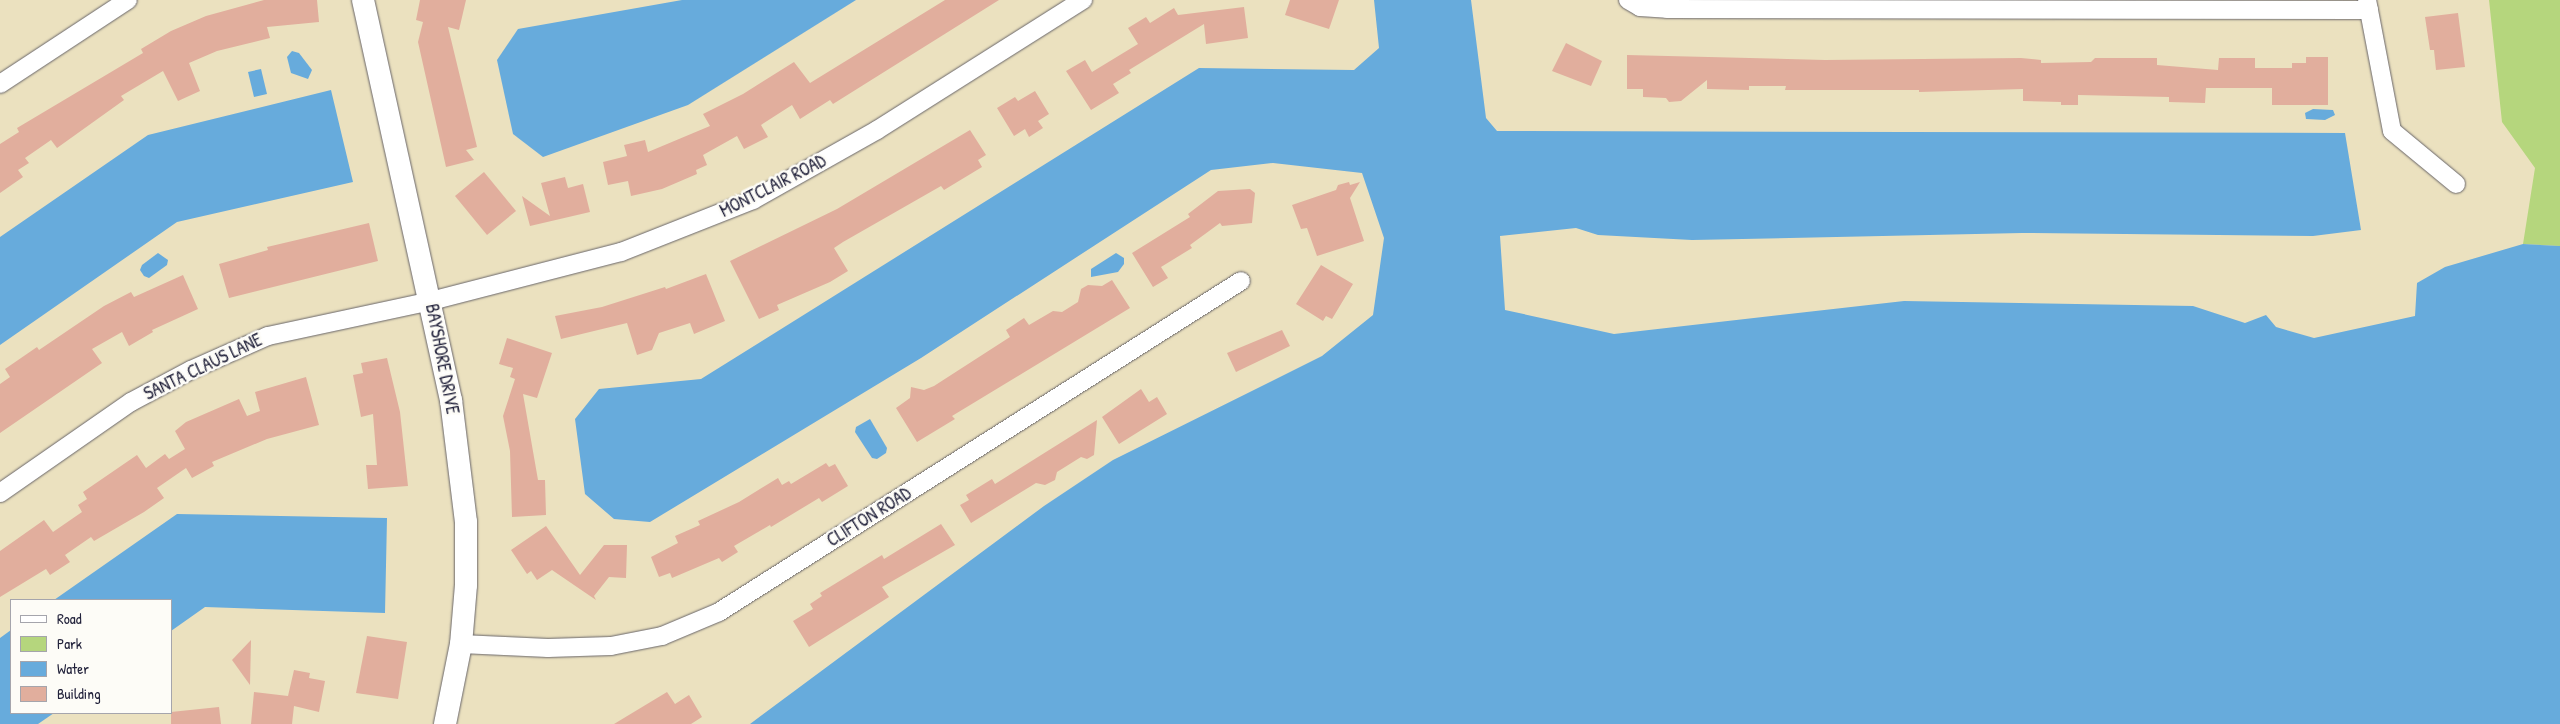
<!DOCTYPE html>
<html>
<head>
<meta charset="utf-8">
<style>
  body { margin:0 }
  #map { position:relative; width:2560px; height:724px; overflow:hidden; background:#ebe1bf; font-family:"Patrick Hand",sans-serif }
  div>[style] { position:absolute }
  .green>* { inset:0; background:#b5d67d }
  .water>* { inset:0; background:#67abdc }
  .building>* { inset:0; background:#e1ae9d }
  .roads { filter:drop-shadow(0 0 1px #686569) drop-shadow(0 0 1px #686569) }
  .minor>* { height:18px; margin:-9px; padding:0 9px; transform-origin:9px; border-radius:9px; background:#fff }
  .tertiary>* { height:22px; margin:-11px; padding:0 11px; transform-origin:11px; border-radius:11px; background:#fff }
  span { translate:-50% -50%; white-space:nowrap; text-align:center; line-height:1.15; -webkit-text-stroke:5px #fdfcf7; paint-order:stroke }
  .street-label { font-size:18px; color:#22223b }
  .legend { position:absolute; left:10px; top:599px; width:162px; height:115px; box-sizing:border-box; background:#fdfcf7; border:1px solid #a5a5ac; margin:0; padding:6px 9px; list-style:none; font-size:15px; color:#22223b }
  .legend li { display:flex; align-items:center; gap:10px; height:25px }
  .legend b { width:25px; border:1px solid #a5a5ac }
</style>
</head>
<body>
<div id="map">
  <div class="green">
    <i style="clip-path:polygon(2489px 0,2560px 0,2560px 246px,2523px 244px,2535px 168px,2502px 122px)"></i>
  </div>
  <div class="water">
    <i style="clip-path:polygon(682px 0,856px 0,688px 105px,543px 157px,513px 134px,497px 60px,518px 29px)"></i>
    <i style="clip-path:polygon(1374px 0,1471px 0,1486px 118px,1497px 131px,2345px 133px,2361px 230px,2313px 236px,2022px 233px,1692px 240px,1598px 235px,1576px 228px,1500px 236px,1505px 310px,1614px 334px,1904px 301px,2193px 306px,2245px 323px,2266px 315px,2276px 327px,2314px 338px,2415px 316px,2417px 283px,2445px 267px,2523px 244px,2560px 246px,2560px 724px,750px 724px,1044px 506px,1113px 460px,1322px 356px,1373px 315px,1384px 238px,1362px 173px,1273px 163px,1211px 170px,921px 358px,650px 522px,614px 519px,585px 494px,575px 419px,599px 389px,701px 379px,1199px 68px,1354px 70px,1379px 48px)"></i>
    <i style="clip-path:polygon(292px 51px,299px 53px,312px 70px,308px 79px,291px 73px,287px 57px)"></i>
    <i style="clip-path:polygon(261px 69px,267px 94px,254px 97px,248px 72px)"></i>
    <i style="clip-path:polygon(331px 90px,353px 182px,177px 222px,0 345px,0 237px,148px 135px)"></i>
    <i style="clip-path:polygon(2313px 109px,2333px 110px,2335px 115px,2325px 120px,2306px 119px,2305px 113px)"></i>
    <i style="clip-path:polygon(158px 253px,168px 260px,167px 265px,149px 278px,144px 276px,140px 270px,142px 265px)"></i>
    <i style="clip-path:polygon(1116px 253px,1124px 258px,1124px 264px,1118px 272px,1091px 277px,1091px 269px)"></i>
    <i style="clip-path:polygon(870px 419px,887px 448px,886px 453px,877px 459px,872px 458px,855px 432px,856px 427px)"></i>
    <i style="clip-path:polygon(177px 514px,387px 518px,385px 613px,205px 607px,171px 631px,171px 600px,54px 600px)"></i>
    <i style="clip-path:polygon(11px 630px,11px 713px,54px 713px,38px 724px,0 724px,0 638px)"></i>
  </div>
  <div class="building">
    <i style="clip-path:polygon(264px 0,317px 0,319px 22px,267px 27px,270px 38px,217px 51px,189px 63px,200px 91px,178px 101px,163px 71px,121px 96px,124px 100px,57px 148px,51px 140px,25px 158px,29px 163px,18px 170px,23px 177px,0 193px,0 144px,19px 132px,17px 128px,143px 53px,141px 49px,171px 31px,206px 16px)"></i>
    <i style="clip-path:polygon(420px 0,466px 0,459px 30px,448px 27px,477px 147px,466px 150px,474px 160px,446px 167px,418px 42px,423px 22px,416px 20px)"></i>
    <i style="clip-path:polygon(945px 0,999px 0,833px 104px,830px 100px,800px 119px,792px 105px,761px 125px,768px 137px,744px 149px,737px 136px,703px 155px,707px 165px,696px 170px,697px 174px,662px 189px,631px 196px,628px 181px,608px 185px,603px 162px,627px 156px,624px 145px,645px 140px,648px 152px,710px 126px,703px 114px,743px 94px,794px 62px,810px 83px)"></i>
    <i style="clip-path:polygon(1290px 0,1339px 0,1329px 29px,1285px 15px)"></i>
    <i style="clip-path:polygon(1244px 7px,1248px 38px,1206px 44px,1204px 24px,1129px 70px,1131px 73px,1113px 84px,1119px 93px,1091px 110px,1066px 71px,1085px 60px,1092px 72px,1138px 44px,1128px 28px,1146px 17px,1150px 23px,1174px 8px,1178px 15px)"></i>
    <i style="clip-path:polygon(2458px 13px,2465px 67px,2436px 70px,2434px 50px,2430px 50px,2425px 17px)"></i>
    <i style="clip-path:polygon(1566px 43px,1602px 61px,1591px 86px,1552px 71px)"></i>
    <i style="clip-path:polygon(1627px 55px,1825px 60px,2021px 58px,2041px 60px,2041px 63px,2091px 62px,2095px 58px,2157px 58px,2157px 65px,2218px 70px,2219px 58px,2255px 58px,2255px 68px,2292px 68px,2292px 63px,2306px 63px,2306px 57px,2328px 57px,2328px 105px,2272px 105px,2272px 88px,2206px 88px,2205px 103px,2169px 102px,2169px 97px,2078px 95px,2078px 105px,2061px 105px,2061px 102px,2023px 101px,2023px 89px,1919px 92px,1919px 90px,1785px 90px,1786px 86px,1749px 86px,1749px 90px,1707px 89px,1707px 80px,1681px 101px,1669px 102px,1666px 98px,1643px 97px,1643px 89px,1627px 89px)"></i>
    <i style="clip-path:polygon(1035px 91px,1049px 114px,1038px 121px,1043px 128px,1029px 137px,1025px 129px,1014px 136px,997px 108px,1015px 97px,1018px 101px)"></i>
    <i style="clip-path:polygon(970px 130px,986px 155px,978px 160px,982px 167px,944px 190px,941px 186px,843px 242px,834px 248px,848px 271px,830px 282px,777px 305px,779px 310px,759px 319px,730px 261px,837px 209px)"></i>
    <i style="clip-path:polygon(484px 172px,516px 211px,487px 235px,455px 196px)"></i>
    <i style="clip-path:polygon(565px 177px,568px 188px,583px 184px,590px 212px,530px 226px,522px 196px,550px 216px,541px 183px)"></i>
    <i style="clip-path:polygon(1349px 182px,1350px 185px,1360px 182px,1350px 198px,1364px 241px,1317px 256px,1307px 228px,1301px 229px,1292px 205px,1336px 190px,1338px 185px)"></i>
    <i style="clip-path:polygon(1250px 189px,1255px 193px,1252px 223px,1222px 226px,1220px 223px,1190px 245px,1192px 248px,1161px 267px,1168px 278px,1153px 287px,1132px 253px,1190px 217px,1188px 214px,1218px 191px)"></i>
    <i style="clip-path:polygon(369px 223px,378px 261px,229px 298px,219px 264px,268px 250px,267px 247px)"></i>
    <i style="clip-path:polygon(1321px 265px,1353px 284px,1332px 319px,1326px 316px,1323px 321px,1296px 304px)"></i>
    <i style="clip-path:polygon(706px 274px,725px 321px,694px 334px,690px 323px,659px 333px,652px 350px,637px 355px,627px 323px,561px 339px,555px 316px,602px 307px,665px 287px,666px 289px)"></i>
    <i style="clip-path:polygon(183px 275px,198px 309px,152px 330px,153px 332px,129px 346px,122px 332px,92px 349px,102px 363px,0 433px,0 384px,10px 377px,5px 369px,37px 347px,39px 350px,104px 306px,131px 292px,134px 297px)"></i>
    <i style="clip-path:polygon(1112px 280px,1130px 308px,952px 416px,955px 419px,917px 442px,896px 408px,910px 398px,911px 387px,924px 390px,934px 386px,1010px 337px,1006px 330px,1024px 318px,1029px 325px,1053px 311px,1062px 312px,1078px 302px,1081px 289px,1088px 285px,1102px 286px)"></i>
    <i style="clip-path:polygon(1282px 330px,1290px 346px,1236px 372px,1227px 353px)"></i>
    <i style="clip-path:polygon(507px 338px,552px 353px,537px 398px,523px 394px,538px 480px,545px 480px,546px 515px,512px 517px,510px 451px,503px 416px,515px 379px,510px 377px,513px 368px,499px 364px)"></i>
    <i style="clip-path:polygon(387px 358px,400px 412px,408px 486px,368px 489px,366px 465px,377px 465px,373px 414px,361px 417px,353px 375px,363px 373px,361px 363px)"></i>
    <i style="clip-path:polygon(306px 377px,319px 425px,267px 439px,212px 462px,214px 466px,192px 478px,186px 468px,157px 488px,164px 498px,144px 512px,94px 541px,91px 537px,65px 555px,70px 562px,50px 575px,46px 569px,0 597px,0 551px,44px 520px,53px 532px,82px 512px,78px 505px,87px 499px,83px 492px,137px 455px,146px 468px,165px 454px,169px 459px,185px 449px,175px 431px,186px 422px,239px 399px,247px 416px,260px 411px,255px 392px)"></i>
    <i style="clip-path:polygon(1141px 389px,1149px 402px,1157px 397px,1167px 414px,1119px 444px,1102px 417px)"></i>
    <i style="clip-path:polygon(1097px 420px,1094px 455px,1087px 459px,1081px 457px,1057px 472px,1055px 480px,1045px 485px,1036px 483px,971px 523px,960px 505px,969px 500px,966px 495px,992px 479px,995px 484px)"></i>
    <i style="clip-path:polygon(826px 463px,829px 467px,835px 464px,848px 486px,822px 502px,819px 498px,771px 527px,770px 525px,734px 546px,738px 552px,722px 562px,719px 558px,672px 578px,670px 573px,659px 577px,651px 557px,678px 543px,675px 536px,700px 525px,698px 521px,739px 502px,778px 478px,782px 485px,789px 481px,791px 484px)"></i>
    <i style="clip-path:polygon(941px 524px,955px 545px,882px 587px,889px 597px,809px 647px,793px 621px,813px 609px,810px 604px,822px 596px,820px 593px,882px 555px,884px 559px)"></i>
    <i style="clip-path:polygon(546px 526px,580px 575px,604px 545px,627px 545px,626px 578px,609px 577px,594px 596px,596px 600px,552px 570px,537px 580px,531px 571px,527px 574px,511px 550px)"></i>
    <i style="clip-path:polygon(367px 636px,407px 642px,398px 699px,356px 693px)"></i>
    <i style="clip-path:polygon(251px 640px,250px 685px,232px 660px)"></i>
    <i style="clip-path:polygon(294px 670px,310px 673px,309px 678px,325px 681px,319px 712px,294px 706px,292px 724px,251px 724px,254px 692px,288px 696px)"></i>
    <i style="clip-path:polygon(667px 692px,675px 704px,689px 695px,702px 717px,691px 724px,614px 724px)"></i>
    <i style="clip-path:polygon(219px 707px,221px 724px,171px 724px,171px 712px)"></i>
  </div>
  <div class="roads">
    <div class="minor">
      <i style="left:1628px;top:0;width:14px;rotate:30deg"></i>
      <i style="left:1640px;top:7px;width:27px;rotate:4deg"></i>
      <i style="left:1667px;top:9px;width:702px;rotate:0.08deg"></i>
      <i style="left:2367px;top:0;width:133px;rotate:79.2deg"></i>
      <i style="left:2392px;top:131px;width:83px;rotate:39.6deg"></i>
      <i style="left:0;top:84px;width:153px;rotate:-33.3deg"></i>
      <i style="left:0;top:493px;width:160px;rotate:-34.8deg"></i>
      <i style="left:131px;top:402px;width:68px;rotate:-28.1deg"></i>
      <i style="left:191px;top:370px;width:84px;rotate:-23.8deg"></i>
      <i style="left:268px;top:336px;width:167px;rotate:-12.1deg"></i>
      <i style="left:431px;top:301px;width:196px;rotate:-14.5deg"></i>
      <i style="left:621px;top:252px;width:142px;rotate:-21.5deg"></i>
      <i style="left:753px;top:200px;width:142px;rotate:-29.4deg"></i>
      <i style="left:877px;top:130px;width:244px;rotate:-32.3deg"></i>
      <i style="left:461px;top:644px;width:87px;rotate:2.6deg"></i>
      <i style="left:548px;top:648px;width:63px;rotate:-1.8deg"></i>
      <i style="left:611px;top:646px;width:52px;rotate:-11.1deg"></i>
      <i style="left:662px;top:636px;width:62px;rotate:-22.8deg"></i>
      <i style="left:719px;top:612px;width:618px;rotate:-32.38deg"></i>
    </div>
    <div class="tertiary">
      <i style="left:363px;top:0;width:410px;rotate:77.6deg"></i>
      <i style="left:451px;top:400px;width:123px;rotate:83deg"></i>
      <i style="left:466px;top:522px;width:63px;rotate:90deg"></i>
      <i style="left:466px;top:585px;width:59px;rotate:94.8deg"></i>
      <i style="left:461px;top:644px;width:82px;rotate:101.3deg"></i>
    </div>
  </div>
  <div class="street-label">
    <span style="left:773px;top:186px;rotate:-27deg">MONTCLAIR ROAD</span>
    <span style="left:442px;top:359px;rotate:79deg">BAYSHORE DRIVE</span>
    <span style="left:203px;top:367px;rotate:-26deg">SANTA CLAUS LANE</span>
    <span style="left:869px;top:517px;rotate:-32deg">CLIFTON ROAD</span>
  </div>
  <ul class="legend">
  <li><b style="height:6px;background:#fff"></b>Road</li>
  <li><b style="height:14px;background:#b5d67d"></b>Park</li>
  <li><b style="height:14px;background:#67abdc"></b>Water</li>
  <li><b style="height:14px;background:#e1ae9d"></b>Building</li>
  </ul>
</div>
</body>
</html>
